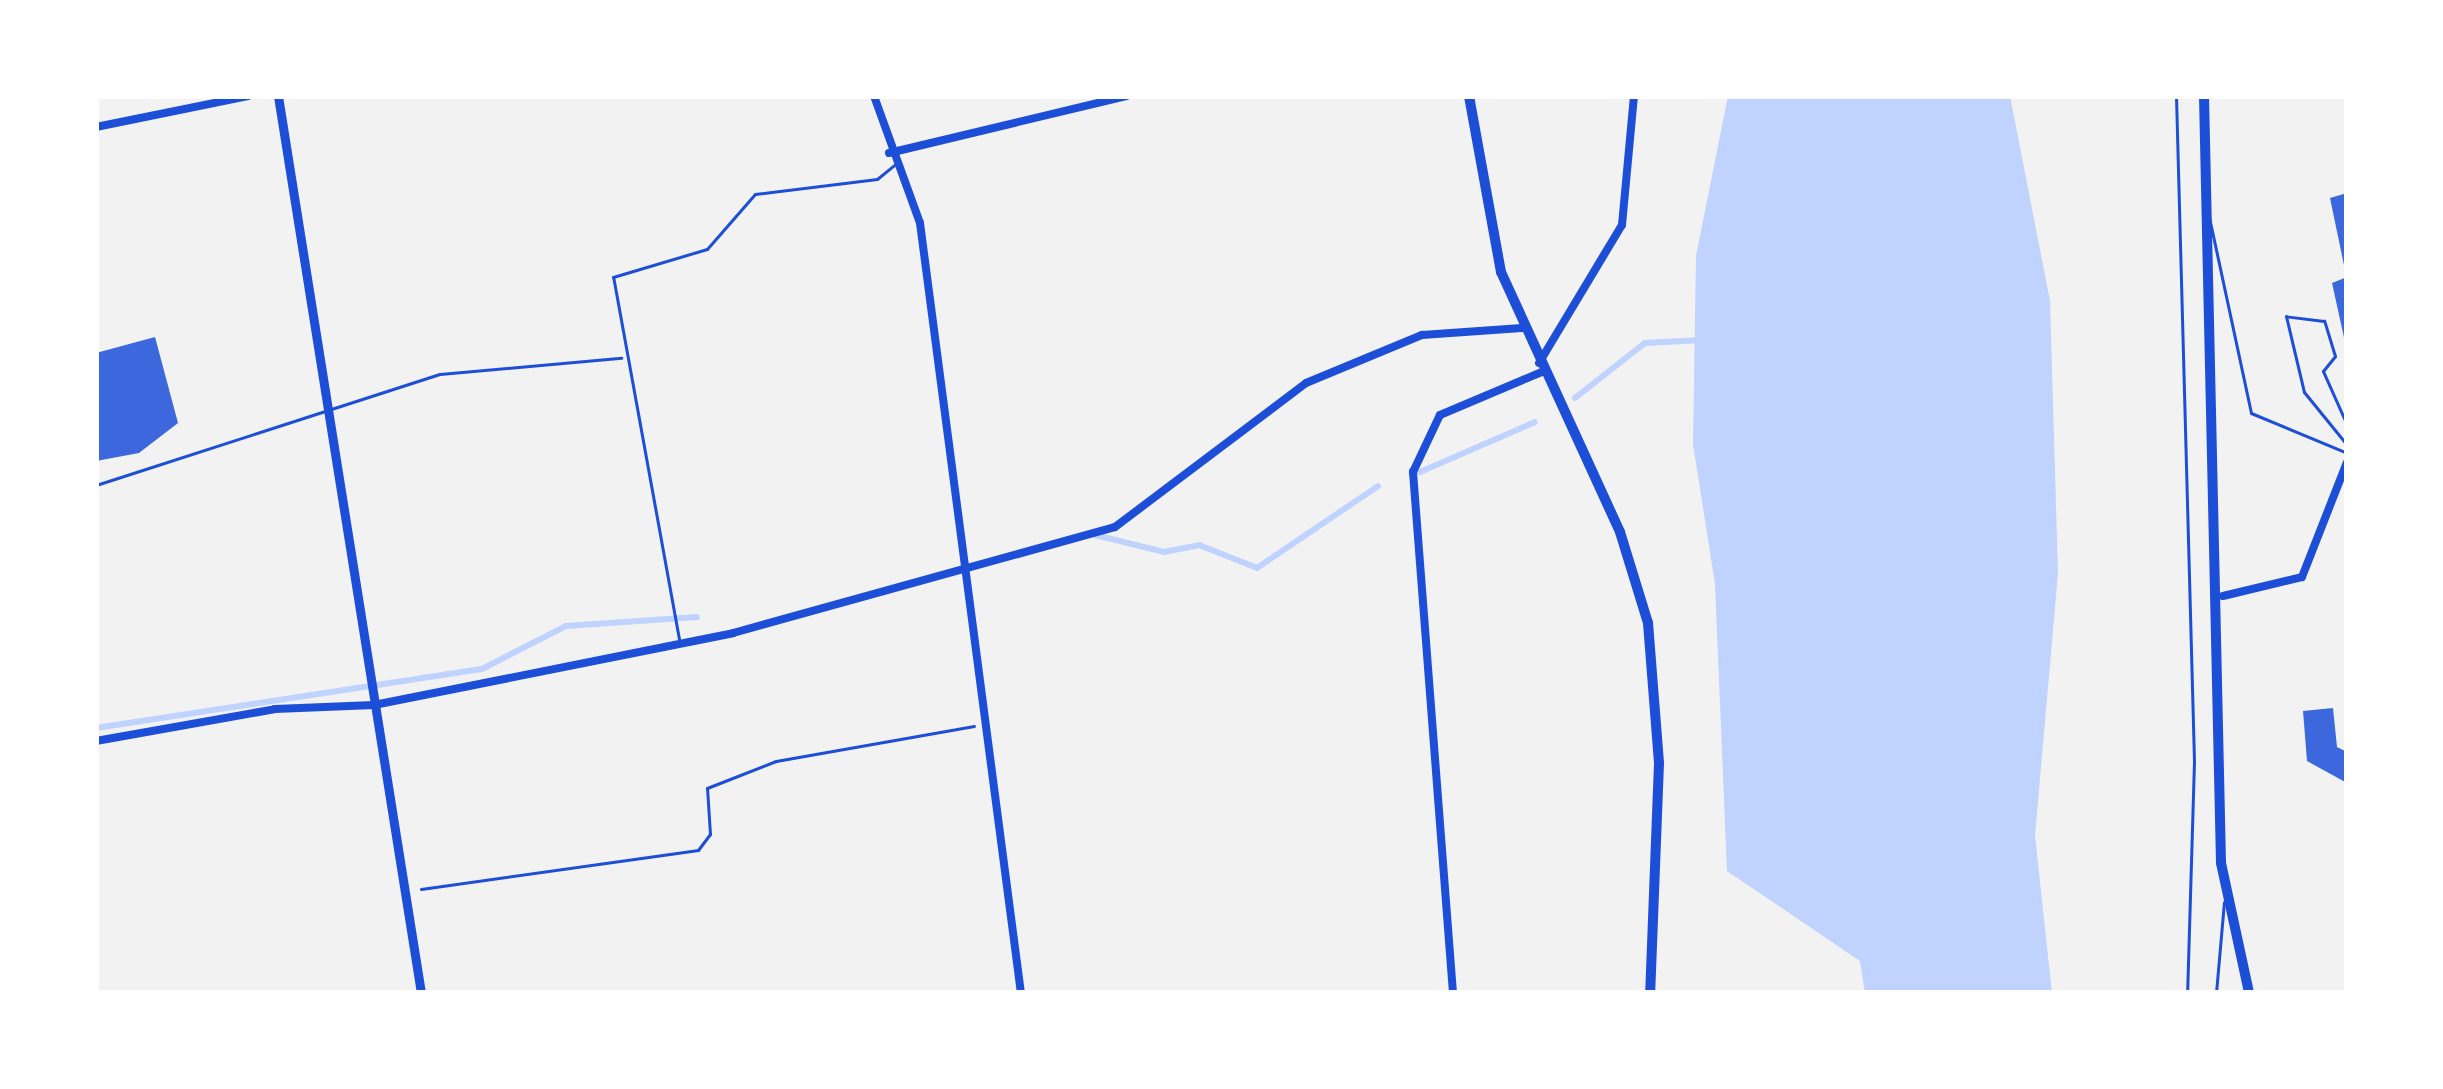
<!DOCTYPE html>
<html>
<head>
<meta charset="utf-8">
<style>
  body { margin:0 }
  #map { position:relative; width:2443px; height:1089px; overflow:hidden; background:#f2f2f2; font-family:"Fira Sans Condensed",sans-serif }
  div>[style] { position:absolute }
  .water>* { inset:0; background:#bfd3fe }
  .stream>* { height:6px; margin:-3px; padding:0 3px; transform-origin:3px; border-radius:3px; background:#bfd3fe }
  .building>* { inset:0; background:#3d67dc }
  .path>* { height:3px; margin:-1.5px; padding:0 1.5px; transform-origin:1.5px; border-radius:1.5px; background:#1d4ed8 }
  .service>* { height:3px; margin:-1.5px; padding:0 1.5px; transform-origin:1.5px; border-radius:1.5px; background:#1d4ed8 }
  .minor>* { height:8px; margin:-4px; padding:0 4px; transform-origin:4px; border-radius:4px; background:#1d4ed8 }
  .tertiary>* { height:9px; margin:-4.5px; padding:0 4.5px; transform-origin:4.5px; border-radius:4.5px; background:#1d4ed8 }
  .secondary>* { height:10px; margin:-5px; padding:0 5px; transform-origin:5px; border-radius:5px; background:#1d4ed8 }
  span { translate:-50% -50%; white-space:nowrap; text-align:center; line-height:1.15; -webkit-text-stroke:12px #fff; paint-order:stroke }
  .frame { position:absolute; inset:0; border:99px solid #fff; pointer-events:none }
</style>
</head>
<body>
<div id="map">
  <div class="water">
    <i style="clip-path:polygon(1728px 96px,2010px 96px,2050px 301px,2058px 573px,2035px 836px,2052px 993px,1865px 993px,1860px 961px,1727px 871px,1715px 584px,1693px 444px,1696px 256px)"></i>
  </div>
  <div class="stream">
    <i style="left:1575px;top:398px;width:89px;rotate:-38.2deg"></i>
    <i style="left:1645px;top:343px;width:57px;rotate:-3deg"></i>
    <i style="left:1420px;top:472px;width:125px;rotate:-23.5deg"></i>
    <i style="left:1095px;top:535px;width:71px;rotate:13.8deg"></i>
    <i style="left:1164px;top:552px;width:36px;rotate:-11deg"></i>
    <i style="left:1199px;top:545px;width:62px;rotate:21.6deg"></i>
    <i style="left:1257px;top:568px;width:146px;rotate:-34.1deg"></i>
    <i style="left:96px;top:728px;width:390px;rotate:-8.7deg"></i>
    <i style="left:482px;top:669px;width:94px;rotate:-27.1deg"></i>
    <i style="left:566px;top:626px;width:131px;rotate:-3.9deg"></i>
  </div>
  <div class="building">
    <i style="clip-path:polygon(2347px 193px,2347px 270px,2345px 270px,2330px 198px)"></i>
    <i style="clip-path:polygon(2347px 277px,2347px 342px,2345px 342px,2332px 283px)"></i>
    <i style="clip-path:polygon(155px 337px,178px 423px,139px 453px,96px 461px,96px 353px)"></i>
    <i style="clip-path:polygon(2333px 708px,2337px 747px,2347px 752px,2347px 783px,2307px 761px,2303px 711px)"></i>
  </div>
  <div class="path">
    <i style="left:2176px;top:96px;width:665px;rotate:88.45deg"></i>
    <i style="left:2194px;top:761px;width:232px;rotate:91.7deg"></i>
    <i style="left:421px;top:889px;width:280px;rotate:-8deg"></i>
    <i style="left:698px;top:850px;width:20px;rotate:-53deg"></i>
    <i style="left:710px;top:834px;width:46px;rotate:-93.7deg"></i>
    <i style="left:707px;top:788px;width:74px;rotate:-21.4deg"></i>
    <i style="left:776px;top:761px;width:201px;rotate:-10deg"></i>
  </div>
  <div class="service">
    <i style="left:2209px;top:217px;width:200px;rotate:77.9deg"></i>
    <i style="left:2251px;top:413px;width:104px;rotate:22.6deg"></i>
    <i style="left:2347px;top:425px;width:59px;rotate:-114deg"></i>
    <i style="left:2323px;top:371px;width:19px;rotate:-51deg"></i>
    <i style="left:2335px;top:356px;width:37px;rotate:-107deg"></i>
    <i style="left:2324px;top:321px;width:38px;rotate:-173deg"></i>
    <i style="left:2286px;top:316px;width:78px;rotate:76.7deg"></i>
    <i style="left:2304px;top:392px;width:68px;rotate:50.9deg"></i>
    <i style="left:96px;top:485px;width:361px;rotate:-17.9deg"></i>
    <i style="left:440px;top:374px;width:182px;rotate:-5.1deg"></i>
    <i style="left:679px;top:639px;width:368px;rotate:-100.3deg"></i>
    <i style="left:613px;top:277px;width:98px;rotate:-16.6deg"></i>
    <i style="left:707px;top:249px;width:73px;rotate:-48.9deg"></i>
    <i style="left:755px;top:194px;width:123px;rotate:-7deg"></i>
    <i style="left:877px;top:179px;width:22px;rotate:-39deg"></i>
    <i style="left:2216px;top:993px;width:91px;rotate:-85deg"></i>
  </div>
  <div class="minor">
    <i style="left:874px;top:96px;width:135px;rotate:70.1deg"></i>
    <i style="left:920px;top:223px;width:777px;rotate:82.53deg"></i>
    <i style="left:96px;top:127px;width:155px;rotate:-11.5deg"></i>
    <i style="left:889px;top:153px;width:244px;rotate:-13.5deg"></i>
    <i style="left:1539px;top:363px;width:161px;rotate:-59deg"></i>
    <i style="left:1622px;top:225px;width:130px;rotate:-84.7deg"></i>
    <i style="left:2223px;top:596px;width:81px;rotate:-13.5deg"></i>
    <i style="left:2302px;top:577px;width:123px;rotate:-68.6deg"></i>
    <i style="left:96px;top:741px;width:182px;rotate:-10.1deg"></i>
    <i style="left:275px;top:709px;width:99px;rotate:-2.3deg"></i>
    <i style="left:374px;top:705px;width:366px;rotate:-11.3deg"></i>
    <i style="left:733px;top:633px;width:396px;rotate:-15.5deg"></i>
    <i style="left:1115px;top:527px;width:239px;rotate:-37deg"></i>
    <i style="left:1306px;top:383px;width:126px;rotate:-22.5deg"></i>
    <i style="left:1422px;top:335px;width:100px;rotate:-4deg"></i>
    <i style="left:1453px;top:993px;width:523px;rotate:-94.39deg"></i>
    <i style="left:1413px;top:472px;width:63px;rotate:-64.7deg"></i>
    <i style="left:1440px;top:415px;width:111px;rotate:-22.9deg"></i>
  </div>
  <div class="tertiary">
    <i style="left:278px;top:96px;width:908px;rotate:80.94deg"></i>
  </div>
  <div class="secondary">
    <i style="left:1469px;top:96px;width:179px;rotate:79.7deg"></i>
    <i style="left:1501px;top:272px;width:286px;rotate:65.4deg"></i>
    <i style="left:1620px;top:532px;width:95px;rotate:72.9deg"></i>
    <i style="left:1648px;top:623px;width:140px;rotate:85.5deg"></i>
    <i style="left:1659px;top:763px;width:230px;rotate:92.2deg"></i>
    <i style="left:2204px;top:96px;width:767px;rotate:88.73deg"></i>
    <i style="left:2221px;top:863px;width:133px;rotate:77.8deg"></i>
  </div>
  <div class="frame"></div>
</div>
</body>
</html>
